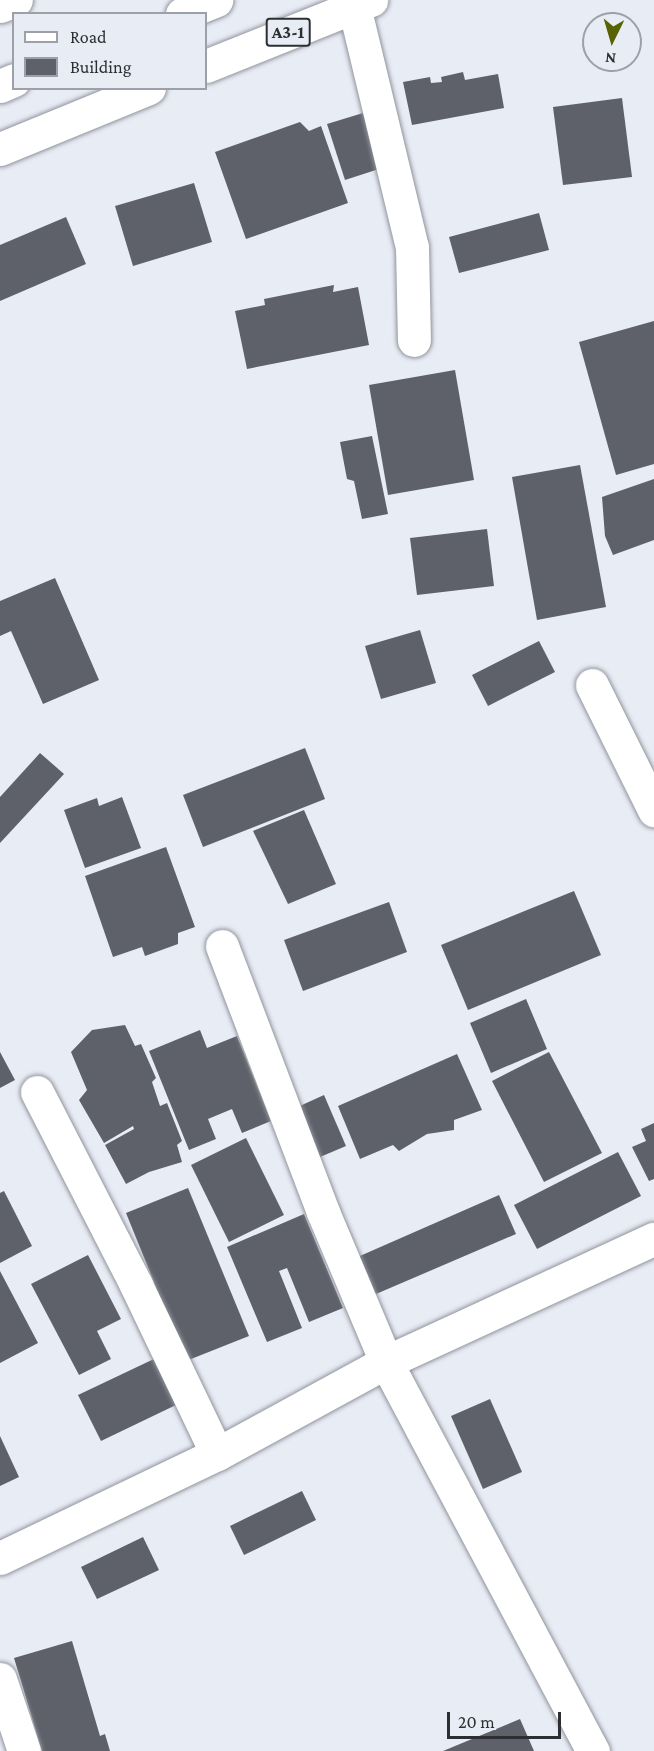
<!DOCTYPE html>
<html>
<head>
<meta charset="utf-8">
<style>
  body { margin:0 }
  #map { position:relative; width:654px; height:1751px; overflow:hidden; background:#e8ecf5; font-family:"Crimson Pro",serif }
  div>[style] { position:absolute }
  .building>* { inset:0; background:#5e6169 }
  .roads { filter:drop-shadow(0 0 2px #90949c) drop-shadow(0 0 2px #90949c) }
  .minor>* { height:33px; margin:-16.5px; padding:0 16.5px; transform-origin:16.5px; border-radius:16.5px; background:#fff }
  .major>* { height:33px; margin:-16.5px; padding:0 16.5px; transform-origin:16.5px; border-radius:16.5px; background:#fff }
  .highway>* { height:33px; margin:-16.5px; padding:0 16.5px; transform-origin:16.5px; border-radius:16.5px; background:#fff }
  span { translate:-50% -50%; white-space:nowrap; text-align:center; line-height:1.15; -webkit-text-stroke:6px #e8ecf5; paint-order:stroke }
  .shield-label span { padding:2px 4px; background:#e8ecf5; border:2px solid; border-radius:4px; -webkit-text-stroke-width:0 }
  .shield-label { font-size:18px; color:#2d2e32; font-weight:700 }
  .legend { position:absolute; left:12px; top:12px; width:195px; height:78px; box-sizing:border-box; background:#e8ecf5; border:2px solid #9da0a7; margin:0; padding:8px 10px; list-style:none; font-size:18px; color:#2d2e32 }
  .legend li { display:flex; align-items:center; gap:12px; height:30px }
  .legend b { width:30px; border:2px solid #9da0a7 }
  .north { position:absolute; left:582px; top:12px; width:60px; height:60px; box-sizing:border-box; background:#e8ecf5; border:2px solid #9da0a7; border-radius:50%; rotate:185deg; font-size:16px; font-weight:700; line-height:24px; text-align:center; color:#2d2e32 }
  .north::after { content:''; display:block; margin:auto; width:21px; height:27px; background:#586200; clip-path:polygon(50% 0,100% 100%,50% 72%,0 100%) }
  .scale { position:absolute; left:447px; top:1712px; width:114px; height:27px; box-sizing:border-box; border:3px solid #2d2e32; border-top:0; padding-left:8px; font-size:18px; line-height:21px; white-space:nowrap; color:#2d2e32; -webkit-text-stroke:4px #e8ecf5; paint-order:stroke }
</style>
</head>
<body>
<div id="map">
  <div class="building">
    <i style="clip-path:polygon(463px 72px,465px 80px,498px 74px,504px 108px,412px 125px,403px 82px,430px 77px,431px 83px,442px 82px,441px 77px)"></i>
    <i style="clip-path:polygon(622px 98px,632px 177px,563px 185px,553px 107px)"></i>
    <i style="clip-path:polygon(363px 113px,382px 168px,345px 180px,327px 124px)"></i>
    <i style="clip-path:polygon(300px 122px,309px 131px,321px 126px,348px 203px,246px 239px,215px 152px)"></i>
    <i style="clip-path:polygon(194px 183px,212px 242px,133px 266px,115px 206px)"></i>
    <i style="clip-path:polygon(539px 213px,549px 250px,459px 273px,449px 237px)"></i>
    <i style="clip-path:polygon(66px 217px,86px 264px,0 301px,0 245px)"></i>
    <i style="clip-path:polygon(334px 285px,333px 292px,358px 287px,369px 345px,247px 369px,235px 311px,265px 305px,264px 299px)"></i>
    <i style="clip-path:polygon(654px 321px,654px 464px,616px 475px,579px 342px)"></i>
    <i style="clip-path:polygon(455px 370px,474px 480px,388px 495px,369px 385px)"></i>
    <i style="clip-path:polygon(372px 436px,388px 514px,362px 519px,354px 481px,347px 479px,340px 442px)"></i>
    <i style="clip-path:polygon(580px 465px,606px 607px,537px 620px,512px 477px)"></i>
    <i style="clip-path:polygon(654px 479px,654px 540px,613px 555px,605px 536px,602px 497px)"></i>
    <i style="clip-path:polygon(487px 529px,494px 586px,417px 595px,410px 538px)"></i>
    <i style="clip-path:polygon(55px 578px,99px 680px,43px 704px,11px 631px,0 636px,0 601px)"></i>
    <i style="clip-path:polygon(420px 630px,436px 683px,381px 699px,365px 646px)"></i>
    <i style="clip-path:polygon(539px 641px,555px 672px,488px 706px,472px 675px)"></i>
    <i style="clip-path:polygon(305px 748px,325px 799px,203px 847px,183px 795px)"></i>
    <i style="clip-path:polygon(40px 753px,64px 774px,0 843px,0 797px)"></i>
    <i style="clip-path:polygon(122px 797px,141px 848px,85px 868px,64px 810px,97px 798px,99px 806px)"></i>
    <i style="clip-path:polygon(304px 810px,336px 884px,288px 904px,253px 831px)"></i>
    <i style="clip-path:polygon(166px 847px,195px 927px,178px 933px,178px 944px,145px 956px,142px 947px,113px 957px,85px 876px)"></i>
    <i style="clip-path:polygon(574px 891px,601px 955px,468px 1010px,441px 945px)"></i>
    <i style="clip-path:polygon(389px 902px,407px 952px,303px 991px,284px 940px)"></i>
    <i style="clip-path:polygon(526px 999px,547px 1049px,491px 1073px,470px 1023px)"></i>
    <i style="clip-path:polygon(125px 1025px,135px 1046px,141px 1044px,156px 1078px,152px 1082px,160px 1106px,167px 1103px,182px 1141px,177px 1145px,182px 1162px,149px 1172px,126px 1184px,105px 1145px,134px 1129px,133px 1126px,104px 1143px,79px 1100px,87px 1090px,71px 1052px,92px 1030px)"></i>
    <i style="clip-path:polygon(200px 1030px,207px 1048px,237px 1036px,271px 1121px,242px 1133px,232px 1109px,208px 1119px,216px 1139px,189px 1150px,149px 1051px)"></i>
    <i style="clip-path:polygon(0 1052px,15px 1080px,0 1088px)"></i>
    <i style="clip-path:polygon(549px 1052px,602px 1153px,544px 1182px,492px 1081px)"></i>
    <i style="clip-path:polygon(457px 1054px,482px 1110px,454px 1120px,454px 1130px,427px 1134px,399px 1151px,393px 1145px,360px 1159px,338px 1106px)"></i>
    <i style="clip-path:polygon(324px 1095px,346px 1146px,313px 1160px,291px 1110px)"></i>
    <i style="clip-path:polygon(654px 1123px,654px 1179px,649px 1181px,632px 1147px,646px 1141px,641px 1129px)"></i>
    <i style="clip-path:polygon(246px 1138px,284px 1215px,229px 1242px,191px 1165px)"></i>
    <i style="clip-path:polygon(618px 1152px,641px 1196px,537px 1249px,514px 1205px)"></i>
    <i style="clip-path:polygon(188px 1188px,249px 1336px,186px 1361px,126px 1213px)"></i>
    <i style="clip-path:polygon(4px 1191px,32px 1246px,0 1263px,0 1193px)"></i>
    <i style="clip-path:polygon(499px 1195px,516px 1234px,369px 1297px,353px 1259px)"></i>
    <i style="clip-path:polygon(304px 1214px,343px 1308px,309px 1322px,287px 1268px,279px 1271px,302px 1328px,267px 1342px,227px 1247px)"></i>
    <i style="clip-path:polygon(88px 1255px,121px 1319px,97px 1331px,111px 1359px,79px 1375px,31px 1284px)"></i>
    <i style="clip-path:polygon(0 1271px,38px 1343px,0 1363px)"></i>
    <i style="clip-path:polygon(156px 1358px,178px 1404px,101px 1441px,78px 1395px)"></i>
    <i style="clip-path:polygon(490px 1399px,522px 1472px,483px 1489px,451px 1416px)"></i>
    <i style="clip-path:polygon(0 1436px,19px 1477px,0 1486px)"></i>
    <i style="clip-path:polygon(302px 1491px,316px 1520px,244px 1555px,230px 1526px)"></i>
    <i style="clip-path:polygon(143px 1537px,159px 1570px,97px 1599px,81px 1567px)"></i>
    <i style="clip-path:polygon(72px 1641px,100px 1736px,105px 1734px,110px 1751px,42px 1751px,14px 1658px)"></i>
    <i style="clip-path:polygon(520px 1719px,534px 1751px,443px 1751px)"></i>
  </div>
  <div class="roads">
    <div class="minor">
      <i style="left:354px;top:6px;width:248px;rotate:76.5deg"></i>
      <i style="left:412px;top:247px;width:93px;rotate:88.8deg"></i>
      <i style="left:592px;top:685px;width:140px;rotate:63.6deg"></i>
      <i style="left:222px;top:946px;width:285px;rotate:69.2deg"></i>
      <i style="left:323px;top:1212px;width:163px;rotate:67.2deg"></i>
      <i style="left:386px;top:1362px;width:441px;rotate:62deg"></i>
      <i style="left:37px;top:1092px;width:217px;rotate:62.8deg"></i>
      <i style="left:136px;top:1285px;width:187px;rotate:64.4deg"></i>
      <i style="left:0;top:1558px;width:241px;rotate:-25.6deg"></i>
      <i style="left:217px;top:1454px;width:192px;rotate:-28.6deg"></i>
      <i style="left:386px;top:1362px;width:295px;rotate:-24.7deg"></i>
      <i style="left:0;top:1679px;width:76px;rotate:71.6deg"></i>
    </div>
    <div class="major">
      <i style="left:206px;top:66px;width:178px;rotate:-21.8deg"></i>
      <i style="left:0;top:149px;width:161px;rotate:-22.3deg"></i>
    </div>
    <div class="highway">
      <i style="left:0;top:6px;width:17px;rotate:-21deg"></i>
      <i style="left:182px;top:14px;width:37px;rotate:-22deg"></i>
      <i style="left:0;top:86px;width:15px;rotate:-23deg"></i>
    </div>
  </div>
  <div class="shield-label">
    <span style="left:288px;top:32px">A3-1</span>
  </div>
  <ul class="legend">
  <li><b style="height:8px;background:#fff"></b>Road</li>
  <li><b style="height:16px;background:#5e6169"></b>Building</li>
  </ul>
  <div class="north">N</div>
  <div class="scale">20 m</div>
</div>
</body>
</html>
